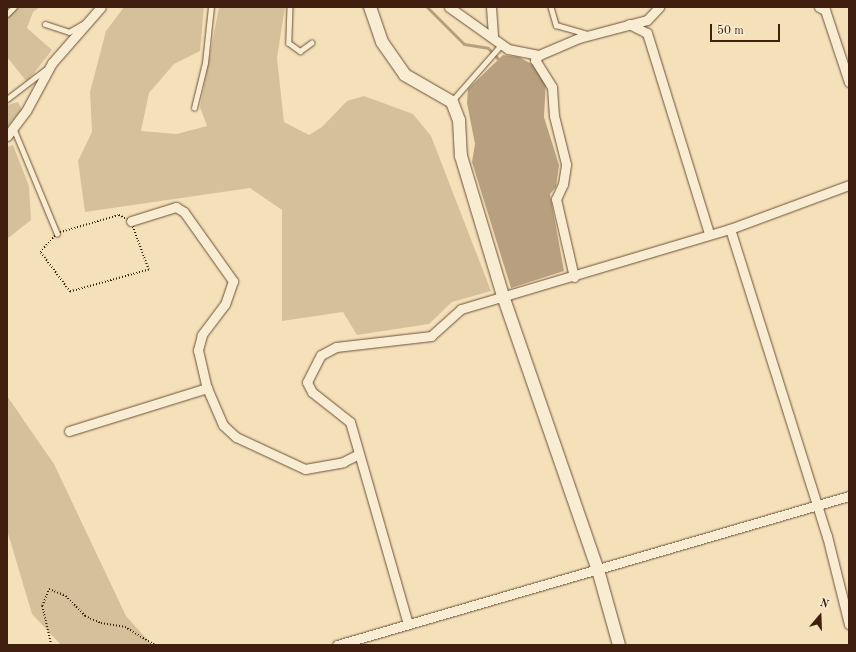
<!DOCTYPE html>
<html>
<head>
<meta charset="utf-8">
<style>
  body { margin:0 }
  #map { position:relative; width:856px; height:652px; overflow:hidden; background:#f5e1b9; font-family:"Old Standard TT",serif }
  div>[style] { position:absolute }
  .green>* { inset:0; background:#d6c09c }
  .water>* { inset:0; background:#b79f7f }
  .stream>* { height:3px; margin:-1.5px; padding:0 1.5px; transform-origin:1.5px; border-radius:1.5px; background:#b79f7f }
  .path>* { height:1.5px; margin-top:-0.75px; transform-origin:0; background:repeating-linear-gradient(90deg,#401f0f 0 1px,transparent 0 3px) }
  .roads { filter:drop-shadow(0 0 1px #6d503a) drop-shadow(0 0 1px #6d503a) }
  .lane>* { height:4.5px; margin:-2.25px; padding:0 2.25px; transform-origin:2.25px; border-radius:2.25px; background:#f8ecd2 }
  .street>* { height:9px; margin:-4.5px; padding:0 4.5px; transform-origin:4.5px; border-radius:4.5px; background:#f8ecd2 }
  .secondary>* { height:12px; margin:-6px; padding:0 6px; transform-origin:6px; border-radius:6px; background:#f8ecd2 }
  span { translate:-50% -50%; white-space:nowrap; text-align:center; line-height:1.15; -webkit-text-stroke:3.5px #f8ecd2; paint-order:stroke }
  .frame { position:absolute; inset:0; border:8px solid #401f0f; pointer-events:none }
  .north { position:absolute; left:800px; top:596px; width:40px; height:40px; -webkit-text-stroke:3px #f8ecd2; paint-order:stroke; rotate:19deg; font-size:11px; font-weight:700; line-height:16px; text-align:center; color:#401f0f }
  .north::after { content:''; display:block; margin:auto; width:14px; height:18px; background:#401f0f; clip-path:polygon(50% 0,100% 100%,50% 72%,0 100%) }
  .scale { position:absolute; left:710px; top:24px; width:70px; height:18px; box-sizing:border-box; border:2px solid #401f0f; border-top:0; padding-left:5px; font-size:12px; line-height:14px; white-space:nowrap; color:#401f0f; -webkit-text-stroke:3px #f8ecd2; paint-order:stroke }
</style>
</head>
<body>
<div id="map">
  <div class="green">
    <i style="clip-path:polygon(7px 7px,40px 7px,33px 12px,27px 28px,52px 50px,27px 82px,7px 57px)"></i>
    <i style="clip-path:polygon(124px 7px,204px 7px,200px 51px,174px 64px,149px 93px,141px 131px,177px 134px,207px 126px,200px 107px,219px 7px,285px 7px,277px 58px,284px 122px,309px 135px,322px 127px,347px 101px,364px 96px,413px 114px,431px 136px,491px 291px,452px 302px,429px 324px,357px 335px,343px 312px,282px 321px,282px 210px,250px 188px,85px 212px,78px 161px,92px 132px,90px 92px,106px 31px)"></i>
    <i style="clip-path:polygon(18px 102px,22px 110px,7px 127px,7px 105px)"></i>
    <i style="clip-path:polygon(13px 145px,29px 186px,31px 220px,7px 239px,7px 147px)"></i>
    <i style="clip-path:polygon(7px 396px,54px 464px,126px 616px,152px 645px,61px 645px,32px 614px,7px 530px)"></i>
  </div>
  <div class="water">
    <i style="clip-path:polygon(503px 55px,519px 57px,535px 66px,546px 79px,544px 117px,559px 165px,556px 187px,550px 194px,564px 271px,511px 288px,472px 162px,475px 144px,467px 103px,468px 89px)"></i>
  </div>
  <div class="stream">
    <i style="left:427px;top:7px;width:52px;rotate:45deg"></i>
    <i style="left:464px;top:44px;width:24px;rotate:9deg"></i>
    <i style="left:488px;top:48px;width:19px;rotate:47deg"></i>
  </div>
  <div class="path">
    <i style="left:119px;top:215px;width:13px;rotate:27deg"></i>
    <i style="left:131px;top:221px;width:52px;rotate:69.8deg"></i>
    <i style="left:149px;top:270px;width:82px;rotate:164.4deg"></i>
    <i style="left:70px;top:292px;width:50px;rotate:-126.9deg"></i>
    <i style="left:40px;top:252px;width:25px;rotate:-48deg"></i>
    <i style="left:57px;top:233px;width:65px;rotate:-16.2deg"></i>
    <i style="left:51px;top:645px;width:40px;rotate:-103deg"></i>
    <i style="left:42px;top:606px;width:18px;rotate:-68deg"></i>
    <i style="left:49px;top:589px;width:18px;rotate:22deg"></i>
    <i style="left:66px;top:596px;width:28px;rotate:46deg"></i>
    <i style="left:85px;top:616px;width:17px;rotate:24deg"></i>
    <i style="left:101px;top:623px;width:24px;rotate:9deg"></i>
    <i style="left:125px;top:627px;width:35px;rotate:31deg"></i>
  </div>
  <div class="roads">
    <div class="lane">
      <i style="left:290px;top:7px;width:36px;rotate:92deg"></i>
      <i style="left:289px;top:43px;width:14px;rotate:36deg"></i>
      <i style="left:300px;top:51px;width:14px;rotate:-36deg"></i>
      <i style="left:551px;top:7px;width:19px;rotate:74deg"></i>
      <i style="left:556px;top:25px;width:32px;rotate:16deg"></i>
      <i style="left:7px;top:14px;width:10px;rotate:-45deg"></i>
      <i style="left:45px;top:24px;width:25px;rotate:18deg"></i>
      <i style="left:69px;top:32px;width:20px;rotate:-30deg"></i>
      <i style="left:7px;top:99px;width:48px;rotate:-37.3deg"></i>
      <i style="left:452px;top:101px;width:74px;rotate:-48.8deg"></i>
      <i style="left:194px;top:108px;width:46px;rotate:-76.3deg"></i>
      <i style="left:205px;top:63px;width:56px;rotate:-83.9deg"></i>
      <i style="left:14px;top:129px;width:113px;rotate:67.5deg"></i>
    </div>
    <div class="street">
      <i style="left:449px;top:7px;width:72px;rotate:35.4deg"></i>
      <i style="left:508px;top:49px;width:32px;rotate:11deg"></i>
      <i style="left:491px;top:7px;width:29px;rotate:86deg"></i>
      <i style="left:819px;top:7px;width:7px;rotate:27deg"></i>
      <i style="left:825px;top:10px;width:76px;rotate:71.6deg"></i>
      <i style="left:629px;top:24px;width:20px;rotate:27deg"></i>
      <i style="left:647px;top:33px;width:209px;rotate:72.8deg"></i>
      <i style="left:7px;top:136px;width:31px;rotate:-53deg"></i>
      <i style="left:26px;top:111px;width:55px;rotate:-61.6deg"></i>
      <i style="left:52px;top:63px;width:74px;rotate:-48.8deg"></i>
      <i style="left:131px;top:221px;width:47px;rotate:-17.3deg"></i>
      <i style="left:176px;top:207px;width:9px;rotate:32deg"></i>
      <i style="left:184px;top:212px;width:85px;rotate:54.6deg"></i>
      <i style="left:233px;top:281px;width:24px;rotate:109deg"></i>
      <i style="left:225px;top:304px;width:39px;rotate:127deg"></i>
      <i style="left:202px;top:335px;width:16px;rotate:105deg"></i>
      <i style="left:198px;top:350px;width:39px;rotate:77deg"></i>
      <i style="left:207px;top:388px;width:40px;rotate:66.6deg"></i>
      <i style="left:223px;top:425px;width:18px;rotate:43deg"></i>
      <i style="left:236px;top:437px;width:76px;rotate:24.9deg"></i>
      <i style="left:305px;top:469px;width:39px;rotate:-10deg"></i>
      <i style="left:343px;top:462px;width:16px;rotate:-27deg"></i>
      <i style="left:730px;top:229px;width:322px;rotate:72.5deg"></i>
      <i style="left:827px;top:536px;width:91px;rotate:76deg"></i>
      <i style="left:574px;top:277px;width:80px;rotate:-103deg"></i>
      <i style="left:556px;top:199px;width:17px;rotate:-65deg"></i>
      <i style="left:563px;top:184px;width:20px;rotate:-81deg"></i>
      <i style="left:566px;top:164px;width:49px;rotate:-104deg"></i>
      <i style="left:554px;top:116px;width:29px;rotate:-94deg"></i>
      <i style="left:552px;top:87px;width:32px;rotate:-122deg"></i>
      <i style="left:535px;top:60px;width:6px;rotate:-51deg"></i>
      <i style="left:539px;top:55px;width:43px;rotate:-23deg"></i>
      <i style="left:579px;top:38px;width:70px;rotate:-14.8deg"></i>
      <i style="left:647px;top:20px;width:18px;rotate:-47deg"></i>
      <i style="left:69px;top:431px;width:145px;rotate:-17.3deg"></i>
      <i style="left:408px;top:624px;width:210px;rotate:-106deg"></i>
      <i style="left:350px;top:422px;width:48px;rotate:-141.7deg"></i>
      <i style="left:312px;top:392px;width:11px;rotate:-117deg"></i>
      <i style="left:307px;top:382px;width:30px;rotate:-63deg"></i>
      <i style="left:321px;top:355px;width:17px;rotate:-28deg"></i>
      <i style="left:336px;top:347px;width:96px;rotate:-6.6deg"></i>
      <i style="left:431px;top:336px;width:40px;rotate:-42deg"></i>
      <i style="left:461px;top:309px;width:281px;rotate:-16.6deg"></i>
      <i style="left:730px;top:229px;width:127px;rotate:-20.3deg"></i>
      <i style="left:337px;top:645px;width:533px;rotate:-16.23deg"></i>
    </div>
    <div class="secondary">
      <i style="left:370px;top:7px;width:37px;rotate:71deg"></i>
      <i style="left:382px;top:42px;width:40px;rotate:55.1deg"></i>
      <i style="left:405px;top:75px;width:54px;rotate:29.9deg"></i>
      <i style="left:452px;top:102px;width:19px;rotate:69deg"></i>
      <i style="left:459px;top:120px;width:36px;rotate:87deg"></i>
      <i style="left:461px;top:156px;width:146px;rotate:73.3deg"></i>
      <i style="left:503px;top:296px;width:290px;rotate:70.9deg"></i>
      <i style="left:598px;top:570px;width:78px;rotate:74.4deg"></i>
    </div>
  </div>
  <div class="frame"></div>
  <div class="north">N</div>
  <div class="scale">50 m</div>
</div>
</body>
</html>
